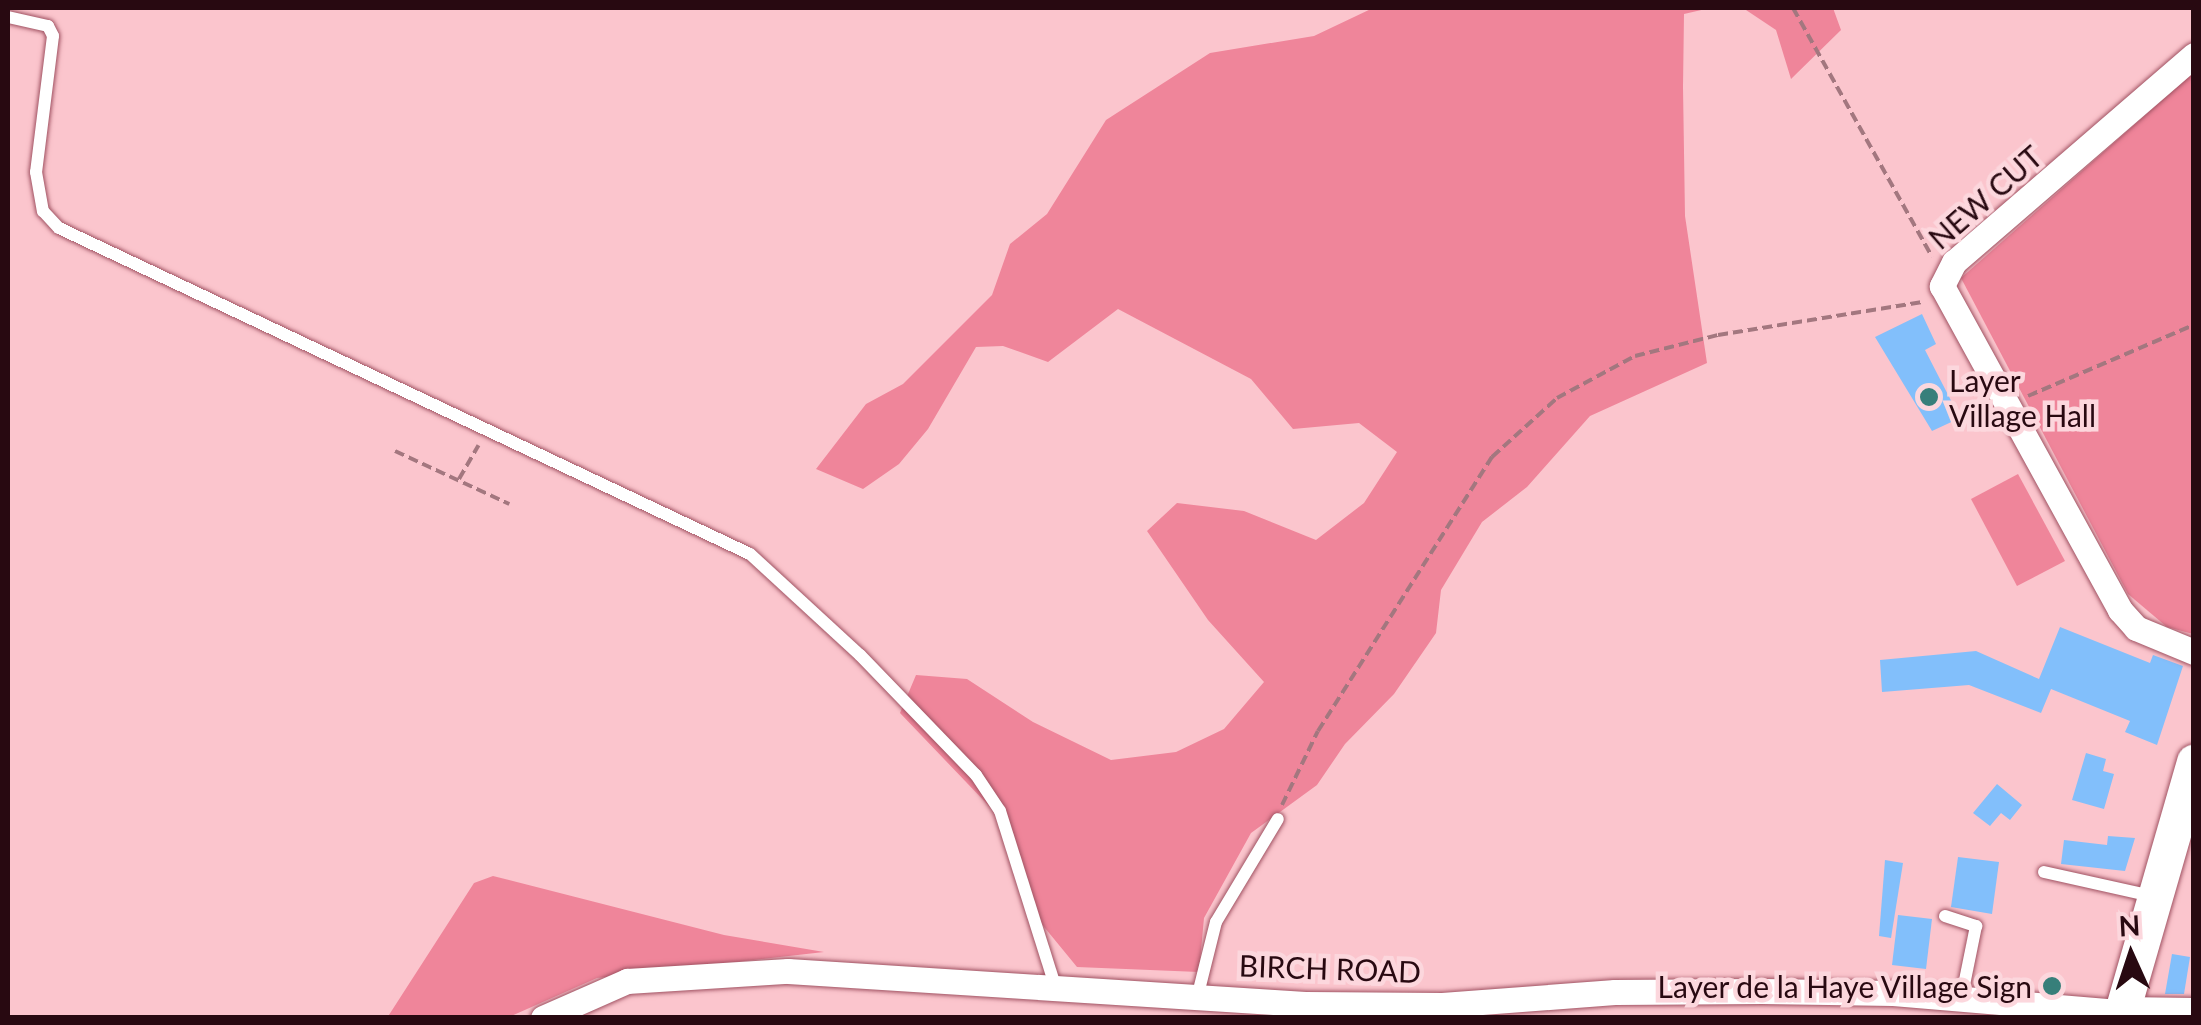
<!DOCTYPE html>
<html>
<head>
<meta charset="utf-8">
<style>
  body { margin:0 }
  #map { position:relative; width:2201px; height:1025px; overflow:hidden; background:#fbc5cd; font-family:Lato,sans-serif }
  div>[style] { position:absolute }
  .green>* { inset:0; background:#ef859a }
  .building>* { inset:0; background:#82bffb }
  .path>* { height:4px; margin-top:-2px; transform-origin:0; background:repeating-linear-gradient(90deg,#a3777f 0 10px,transparent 0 15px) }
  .roads { filter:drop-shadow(0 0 2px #a05262) drop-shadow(0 0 2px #a05262) }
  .service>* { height:12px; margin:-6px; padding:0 6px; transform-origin:6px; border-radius:6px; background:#fff }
  .minor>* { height:25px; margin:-12.5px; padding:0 12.5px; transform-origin:12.5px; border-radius:12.5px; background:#fff }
  .tertiary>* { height:30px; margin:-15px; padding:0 15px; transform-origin:15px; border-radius:15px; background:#fff }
  .secondary>* { height:35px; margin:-17.5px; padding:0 17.5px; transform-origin:17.5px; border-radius:17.5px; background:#fff }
  .dots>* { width:28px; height:28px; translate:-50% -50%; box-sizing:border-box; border:5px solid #fcd7dd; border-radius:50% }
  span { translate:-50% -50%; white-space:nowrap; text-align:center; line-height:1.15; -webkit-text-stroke:9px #fcd7dd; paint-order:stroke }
  .street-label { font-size:30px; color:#280911 }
  .poi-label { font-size:30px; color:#280911 }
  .left { translate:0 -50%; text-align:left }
  .right { translate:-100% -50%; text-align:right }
  .frame { position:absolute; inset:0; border:10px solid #280911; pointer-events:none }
  .north { position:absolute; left:2081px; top:905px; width:100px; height:100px; -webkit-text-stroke:8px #fcd7dd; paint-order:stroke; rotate:357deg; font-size:28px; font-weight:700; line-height:40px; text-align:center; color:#280911 }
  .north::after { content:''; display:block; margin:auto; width:35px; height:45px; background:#280911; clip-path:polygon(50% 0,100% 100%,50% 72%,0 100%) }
</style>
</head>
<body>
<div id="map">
  <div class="green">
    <i style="clip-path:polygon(1373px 8px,1710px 8px,1684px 14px,1683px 87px,1685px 216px,1707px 363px,1590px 416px,1527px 487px,1482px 522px,1441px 590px,1436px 633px,1394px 694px,1345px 744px,1317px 785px,1251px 833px,1204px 918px,1199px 972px,1077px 967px,1036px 917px,1011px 829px,900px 713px,916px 675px,967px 679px,1033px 722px,1111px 760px,1176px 752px,1224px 729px,1264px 682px,1208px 620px,1147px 531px,1177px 503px,1244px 511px,1316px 540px,1364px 503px,1397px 452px,1359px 423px,1293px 429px,1251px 379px,1118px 309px,1048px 362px,1003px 346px,976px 347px,928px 429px,899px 464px,863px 489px,816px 469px,866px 404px,903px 384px,992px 295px,1010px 244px,1047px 214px,1106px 120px,1210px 53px,1314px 36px)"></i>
    <i style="clip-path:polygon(1743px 8px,1833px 8px,1841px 30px,1791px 79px,1776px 30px)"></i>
    <i style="clip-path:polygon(2193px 73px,2193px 634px,2167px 627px,2128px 594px,1961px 278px)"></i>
    <i style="clip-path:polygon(2018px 474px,2065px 561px,2017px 586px,1971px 499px)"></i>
    <i style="clip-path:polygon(493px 876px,724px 935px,824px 952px,597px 978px,509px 1017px,387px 1018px,474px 883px)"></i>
  </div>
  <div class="building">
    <i style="clip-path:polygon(1922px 314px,1936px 344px,1925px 350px,1960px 418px,1932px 431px,1875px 337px)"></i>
    <i style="clip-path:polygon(2060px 627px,2150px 663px,2153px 655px,2183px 666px,2157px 745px,2125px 732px,2130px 721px,2051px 689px,2041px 713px,1969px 685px,1882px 692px,1880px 660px,1976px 651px,2039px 679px)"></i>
    <i style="clip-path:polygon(2086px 753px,2106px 759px,2103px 771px,2114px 774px,2104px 809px,2072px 800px)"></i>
    <i style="clip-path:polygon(1997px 784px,2022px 805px,2010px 820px,2001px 813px,1990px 826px,1973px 813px)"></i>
    <i style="clip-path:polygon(2108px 836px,2135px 838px,2125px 871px,2061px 864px,2064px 840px,2107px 845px)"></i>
    <i style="clip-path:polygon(1958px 857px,1999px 862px,1992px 914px,1951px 907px)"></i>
    <i style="clip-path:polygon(1885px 860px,1903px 863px,1891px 938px,1879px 936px)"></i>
    <i style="clip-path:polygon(1898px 915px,1932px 919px,1926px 969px,1892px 965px)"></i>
    <i style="clip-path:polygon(2172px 954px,2190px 957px,2184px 994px,2165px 994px)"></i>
  </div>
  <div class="path">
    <i style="left:1793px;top:8px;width:285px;rotate:60.8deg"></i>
    <i style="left:2028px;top:396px;width:181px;rotate:-23.2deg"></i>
    <i style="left:395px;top:451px;width:126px;rotate:24.9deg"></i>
    <i style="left:459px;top:479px;width:39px;rotate:-60deg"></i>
    <i style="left:1282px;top:805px;width:82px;rotate:-64.1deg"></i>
    <i style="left:1318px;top:731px;width:325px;rotate:-57.6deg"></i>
    <i style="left:1492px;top:457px;width:88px;rotate:-42.2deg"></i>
    <i style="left:1557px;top:398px;width:89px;rotate:-28.3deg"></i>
    <i style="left:1635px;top:356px;width:86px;rotate:-14.2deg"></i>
    <i style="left:1718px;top:335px;width:207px;rotate:-9.2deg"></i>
  </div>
  <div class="roads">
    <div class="service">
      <i style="left:8px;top:17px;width:41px;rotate:12.7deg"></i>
      <i style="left:48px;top:26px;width:11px;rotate:63deg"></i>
      <i style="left:53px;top:36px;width:137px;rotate:97.1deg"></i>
      <i style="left:36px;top:172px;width:40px;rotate:80deg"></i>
      <i style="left:43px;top:211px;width:23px;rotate:47deg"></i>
      <i style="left:59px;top:228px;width:764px;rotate:25.26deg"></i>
      <i style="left:750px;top:554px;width:149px;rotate:42.6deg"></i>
      <i style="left:860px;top:655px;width:167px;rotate:46deg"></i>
      <i style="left:976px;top:775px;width:43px;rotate:56.3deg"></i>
      <i style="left:1000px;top:811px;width:182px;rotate:72.5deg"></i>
      <i style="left:2044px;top:872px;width:111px;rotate:12.5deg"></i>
      <i style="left:1945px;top:916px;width:33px;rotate:18deg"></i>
      <i style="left:1976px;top:926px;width:76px;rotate:101.5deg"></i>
      <i style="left:1198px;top:994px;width:74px;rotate:-76deg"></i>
      <i style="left:1216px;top:922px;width:120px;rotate:-59deg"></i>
    </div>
    <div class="minor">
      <i style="left:2194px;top:55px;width:317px;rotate:139.2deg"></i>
      <i style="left:1954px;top:262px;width:27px;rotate:117deg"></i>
      <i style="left:1942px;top:286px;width:370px;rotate:61.2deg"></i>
      <i style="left:2120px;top:610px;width:24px;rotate:48deg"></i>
      <i style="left:2136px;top:628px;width:63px;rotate:22.5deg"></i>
      <i style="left:543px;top:1018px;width:92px;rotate:-23.8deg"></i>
      <i style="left:627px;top:981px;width:161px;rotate:-3.6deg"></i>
      <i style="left:788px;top:971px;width:518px;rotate:3.65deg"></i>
      <i style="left:1305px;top:1004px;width:137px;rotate:0.4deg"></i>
      <i style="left:1442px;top:1005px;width:173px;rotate:-4.3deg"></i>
      <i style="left:1615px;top:992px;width:147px;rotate:-0.4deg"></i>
      <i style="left:1762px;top:991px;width:131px;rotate:0.9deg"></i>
      <i style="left:1893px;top:993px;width:229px;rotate:4.8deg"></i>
    </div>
    <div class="tertiary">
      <i style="left:2121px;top:1012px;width:73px;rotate:0.8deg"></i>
    </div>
    <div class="secondary">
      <i style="left:2120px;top:1018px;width:267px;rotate:-73.9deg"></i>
    </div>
  </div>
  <div class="dots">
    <i style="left:1929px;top:397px;background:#377f7a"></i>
    <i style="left:2052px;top:986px;background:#377f7a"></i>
  </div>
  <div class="street-label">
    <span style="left:1985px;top:197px;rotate:-41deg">NEW CUT</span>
    <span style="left:1330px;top:968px;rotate:2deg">BIRCH ROAD</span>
  </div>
  <div class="poi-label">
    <span class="left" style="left:1949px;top:397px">Layer<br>Village Hall</span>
    <span class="right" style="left:2032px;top:986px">Layer de la Haye Village Sign</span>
  </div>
  <div class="frame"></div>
  <div class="north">N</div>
</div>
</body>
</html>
